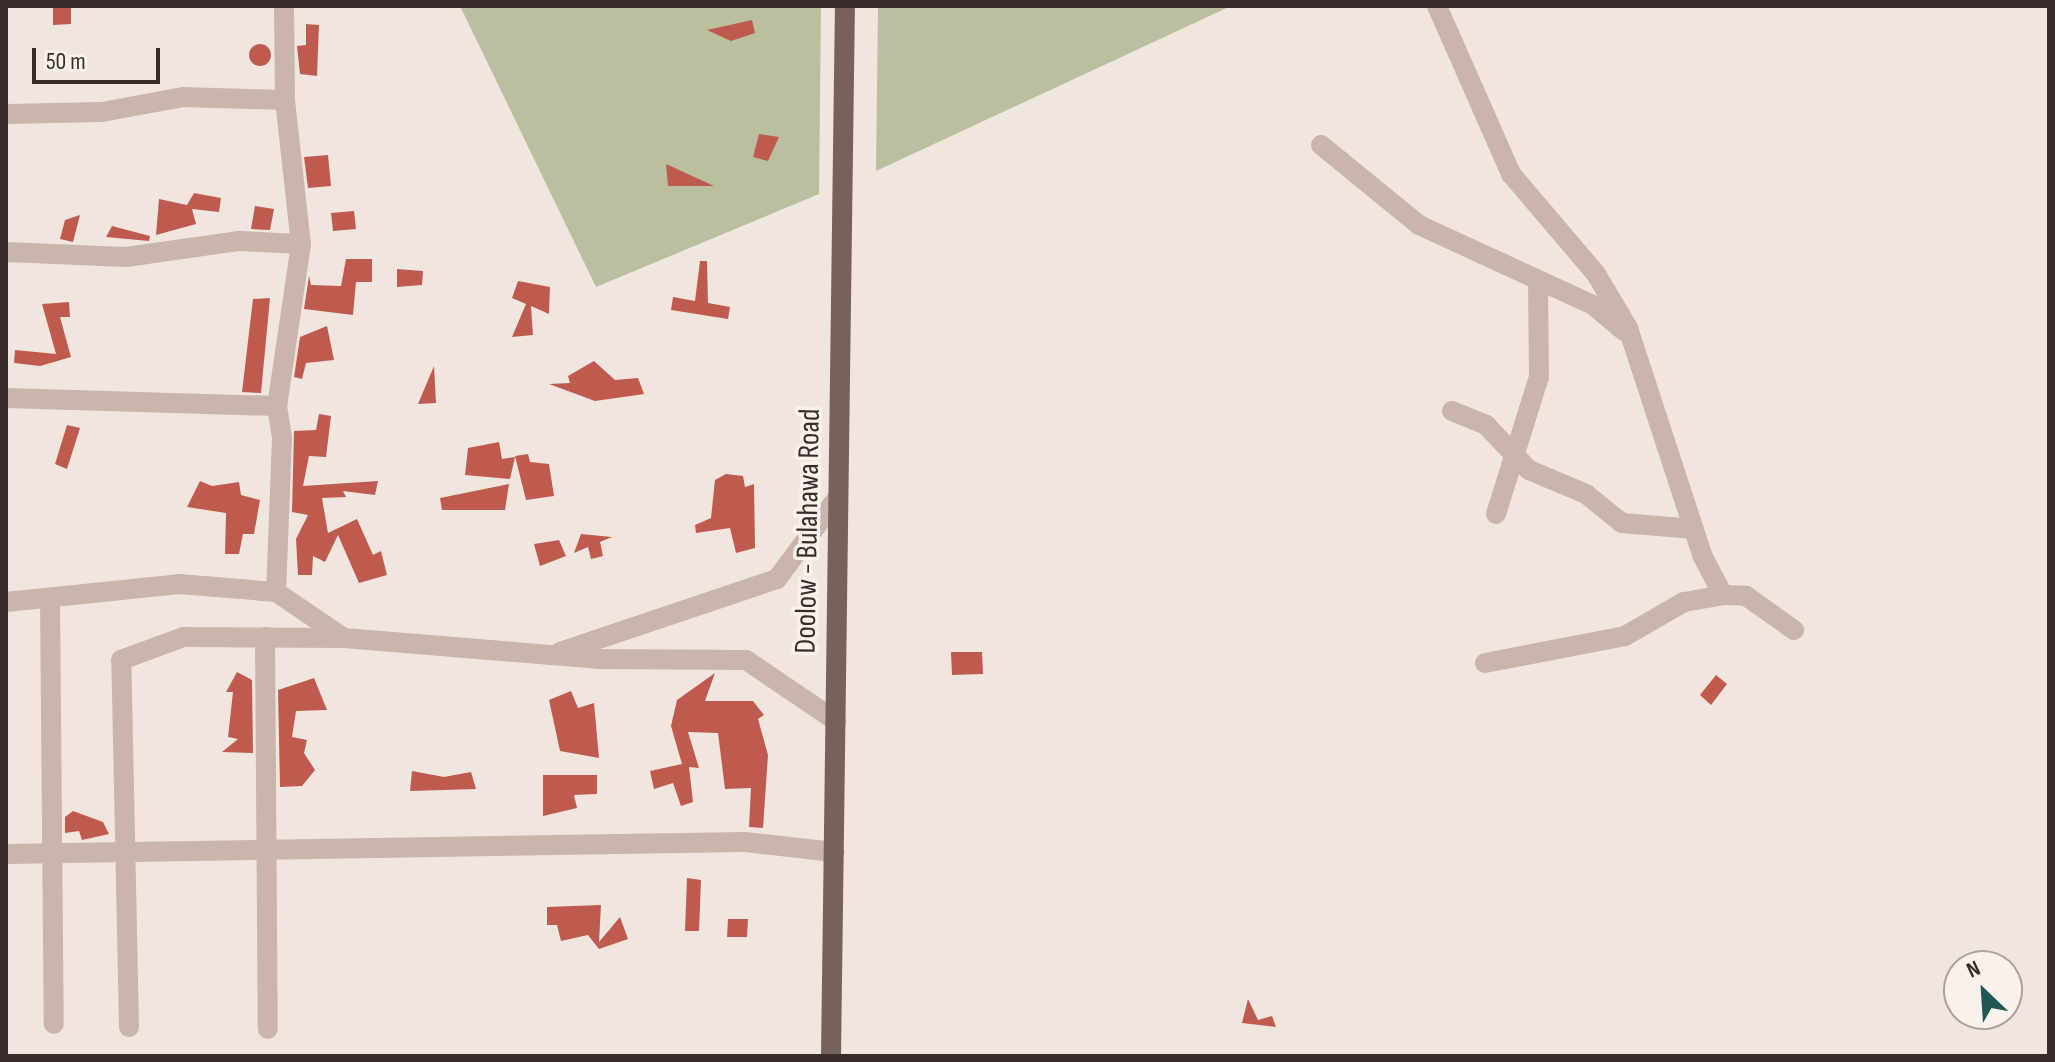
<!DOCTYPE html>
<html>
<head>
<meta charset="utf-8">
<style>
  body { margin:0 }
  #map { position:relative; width:2055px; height:1062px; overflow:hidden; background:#f1e6df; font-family:"Sofia Sans Condensed",sans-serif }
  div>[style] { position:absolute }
  .green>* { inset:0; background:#bac09f }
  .building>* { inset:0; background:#bf5a4f }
  .round { border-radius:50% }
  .minor>* { height:20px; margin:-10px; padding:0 10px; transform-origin:10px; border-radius:10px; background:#c9b5ab }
  .major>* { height:20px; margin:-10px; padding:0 10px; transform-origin:10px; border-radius:10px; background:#78615c }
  span { translate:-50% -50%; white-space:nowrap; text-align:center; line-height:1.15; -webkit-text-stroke:7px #f9f1eb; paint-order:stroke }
  .street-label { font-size:30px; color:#372c2a }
  .frame { position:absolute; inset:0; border:8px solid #372c2a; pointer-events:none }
  .north { position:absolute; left:1943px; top:950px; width:80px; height:80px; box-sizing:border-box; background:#f9f1eb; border:2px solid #aba29e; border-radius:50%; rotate:335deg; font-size:22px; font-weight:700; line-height:32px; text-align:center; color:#372c2a }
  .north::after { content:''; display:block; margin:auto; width:28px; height:36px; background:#215753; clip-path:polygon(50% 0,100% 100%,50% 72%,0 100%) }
  .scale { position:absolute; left:32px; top:48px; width:128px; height:36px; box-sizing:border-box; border:4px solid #372c2a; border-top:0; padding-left:10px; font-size:24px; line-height:28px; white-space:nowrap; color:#372c2a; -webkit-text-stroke:6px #f9f1eb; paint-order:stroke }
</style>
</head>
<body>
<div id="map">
  <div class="green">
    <i style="clip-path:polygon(460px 6px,821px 6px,819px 194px,596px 287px)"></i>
    <i style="clip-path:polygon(878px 6px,1231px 6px,876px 171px)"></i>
  </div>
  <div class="building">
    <i style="clip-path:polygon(53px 6px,71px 6px,71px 24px,53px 25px)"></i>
    <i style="clip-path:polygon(752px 20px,755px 33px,731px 41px,707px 30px)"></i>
    <i style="clip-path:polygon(306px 24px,319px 25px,317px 76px,300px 74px,297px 46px,306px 45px)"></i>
    <i class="round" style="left:249px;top:44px;width:22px;height:22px"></i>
    <i style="clip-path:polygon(759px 134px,779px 137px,768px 161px,753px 157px)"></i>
    <i style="clip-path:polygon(328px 155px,331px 186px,308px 188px,304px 157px)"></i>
    <i style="clip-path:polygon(666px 164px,714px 186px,668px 186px)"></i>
    <i style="clip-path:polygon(194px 193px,221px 198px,219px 212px,192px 209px,196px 224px,156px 235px,159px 199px,187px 205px)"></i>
    <i style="clip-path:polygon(255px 206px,274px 209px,270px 230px,251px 229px)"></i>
    <i style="clip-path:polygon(354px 211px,356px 229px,333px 231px,331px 213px)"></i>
    <i style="clip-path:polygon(80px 215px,73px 242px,60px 239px,65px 220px)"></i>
    <i style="clip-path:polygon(112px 226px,150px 236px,149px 241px,106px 237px)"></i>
    <i style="clip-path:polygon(346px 259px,372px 259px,372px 282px,356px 282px,353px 315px,304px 309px,309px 276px,311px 285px,341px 286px)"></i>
    <i style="clip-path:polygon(700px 261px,707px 261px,708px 303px,730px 307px,728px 319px,671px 310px,673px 297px,695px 301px)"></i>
    <i style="clip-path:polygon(397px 269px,423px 271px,422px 285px,397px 287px)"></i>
    <i style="clip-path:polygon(518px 281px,550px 287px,549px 314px,531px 306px,533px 335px,512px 337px,526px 304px,512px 298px)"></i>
    <i style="clip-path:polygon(270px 298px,261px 393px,242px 392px,253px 299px)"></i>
    <i style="clip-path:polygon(69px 302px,70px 317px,60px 317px,71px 357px,40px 366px,14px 363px,15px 350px,56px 354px,42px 304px)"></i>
    <i style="clip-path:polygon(327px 326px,334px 360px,306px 363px,302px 379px,294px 377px,300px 337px)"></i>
    <i style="clip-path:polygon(594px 361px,615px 380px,638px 378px,644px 394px,595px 401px,549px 384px,570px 383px,568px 376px)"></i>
    <i style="clip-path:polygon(434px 366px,436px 403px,418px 404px)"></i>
    <i style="clip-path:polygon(319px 414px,331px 416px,326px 457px,309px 456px,303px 486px,378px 481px,375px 495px,343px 491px,346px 497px,322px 498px,328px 533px,357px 519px,373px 555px,381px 551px,387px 575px,359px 583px,338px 535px,325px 562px,313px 556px,312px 575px,298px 575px,296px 539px,308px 515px,292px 512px,294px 431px,316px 430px)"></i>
    <i style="clip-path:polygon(67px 425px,80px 428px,67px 469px,55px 464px)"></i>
    <i style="clip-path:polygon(499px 442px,502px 459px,515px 457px,510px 479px,465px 475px,468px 448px)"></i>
    <i style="clip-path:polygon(528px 454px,530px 462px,549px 464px,554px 496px,526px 500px,515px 456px)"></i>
    <i style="clip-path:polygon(726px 474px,743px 476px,745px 487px,754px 484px,755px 548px,736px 553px,730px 528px,696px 533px,695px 525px,711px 518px,715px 480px)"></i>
    <i style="clip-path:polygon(200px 481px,212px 486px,239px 482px,241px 495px,260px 500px,254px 534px,243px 534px,239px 554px,225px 554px,226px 513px,187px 507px)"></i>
    <i style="clip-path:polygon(509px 484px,505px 510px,442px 510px,440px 498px)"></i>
    <i style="clip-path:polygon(581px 534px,612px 537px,600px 542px,603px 556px,591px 559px,588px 547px,574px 553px)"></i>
    <i style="clip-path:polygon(559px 540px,566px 556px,540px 566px,534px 544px)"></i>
    <i style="clip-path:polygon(951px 652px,982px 652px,983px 674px,952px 675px)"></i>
    <i style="clip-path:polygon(237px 672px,252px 680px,253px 753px,222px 752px,238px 739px,228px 737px,233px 692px,226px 692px)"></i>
    <i style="clip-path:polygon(715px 673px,705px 701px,753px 701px,764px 715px,758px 719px,768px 755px,763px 828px,749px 827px,751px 788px,725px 789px,718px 733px,688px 732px,699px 768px,689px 767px,693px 802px,681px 806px,673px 783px,654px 789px,650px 771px,682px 764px,671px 726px,677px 700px)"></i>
    <i style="clip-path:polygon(1716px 675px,1727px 684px,1711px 705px,1700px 695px)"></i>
    <i style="clip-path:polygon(314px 678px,327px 710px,296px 711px,292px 737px,307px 740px,304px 753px,315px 770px,302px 786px,280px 787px,278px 690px)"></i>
    <i style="clip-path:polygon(571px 691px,578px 708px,594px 703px,599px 758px,560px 751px,549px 700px)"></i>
    <i style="clip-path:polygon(412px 771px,444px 777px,471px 772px,476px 789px,410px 791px)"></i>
    <i style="clip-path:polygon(543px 775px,597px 775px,597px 794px,574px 795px,577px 808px,543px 816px)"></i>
    <i style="clip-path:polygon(73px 811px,103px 822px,109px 834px,82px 840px,79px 831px,65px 833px,65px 817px)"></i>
    <i style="clip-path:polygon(687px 878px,701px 880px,699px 931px,685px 931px)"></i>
    <i style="clip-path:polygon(601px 905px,599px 942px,620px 917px,628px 939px,599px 949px,588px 935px,561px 941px,557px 925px,547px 925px,547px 907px)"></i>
    <i style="clip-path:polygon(728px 919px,748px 919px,747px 937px,727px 937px)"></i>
    <i style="clip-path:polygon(1248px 999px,1258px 1020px,1272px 1016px,1276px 1027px,1242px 1023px)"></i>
  </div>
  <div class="minor">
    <i style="left:284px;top:6px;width:94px;rotate:89.4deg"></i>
    <i style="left:1437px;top:6px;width:184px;rotate:66.2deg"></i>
    <i style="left:1511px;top:174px;width:131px;rotate:49.6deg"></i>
    <i style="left:1596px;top:274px;width:63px;rotate:59.3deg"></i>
    <i style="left:1628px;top:328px;width:239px;rotate:71.9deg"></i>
    <i style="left:1702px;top:555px;width:45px;rotate:62.3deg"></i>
    <i style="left:1723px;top:595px;width:23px;rotate:2deg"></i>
    <i style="left:1746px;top:596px;width:59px;rotate:35.3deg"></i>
    <i style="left:6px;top:114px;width:96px;rotate:-1.2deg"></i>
    <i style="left:102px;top:112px;width:82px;rotate:-10.5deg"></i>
    <i style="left:183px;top:97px;width:102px;rotate:1.7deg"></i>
    <i style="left:285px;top:100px;width:145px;rotate:83.7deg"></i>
    <i style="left:301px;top:244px;width:164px;rotate:98.4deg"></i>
    <i style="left:277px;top:406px;width:32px;rotate:81deg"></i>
    <i style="left:282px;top:438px;width:154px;rotate:92.2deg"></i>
    <i style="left:1321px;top:145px;width:127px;rotate:39.2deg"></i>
    <i style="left:1419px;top:225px;width:192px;rotate:24.7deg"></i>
    <i style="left:1593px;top:305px;width:40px;rotate:40deg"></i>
    <i style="left:6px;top:252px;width:120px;rotate:2.4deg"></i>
    <i style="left:126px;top:257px;width:113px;rotate:-8.1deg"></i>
    <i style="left:238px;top:241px;width:63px;rotate:2.7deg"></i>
    <i style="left:6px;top:398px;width:271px;rotate:1.7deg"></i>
    <i style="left:1452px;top:411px;width:37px;rotate:22deg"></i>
    <i style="left:1486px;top:425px;width:62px;rotate:46.3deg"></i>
    <i style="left:1529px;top:470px;width:62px;rotate:22.8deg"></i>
    <i style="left:1586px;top:494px;width:46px;rotate:38.9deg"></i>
    <i style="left:1622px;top:523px;width:72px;rotate:4.8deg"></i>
    <i style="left:1496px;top:514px;width:144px;rotate:-72.6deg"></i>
    <i style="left:1539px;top:377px;width:97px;rotate:-90.6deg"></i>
    <i style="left:50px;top:598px;width:426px;rotate:89.5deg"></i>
    <i style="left:6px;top:602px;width:174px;rotate:-5.9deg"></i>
    <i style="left:179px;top:584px;width:97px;rotate:4.7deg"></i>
    <i style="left:276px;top:592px;width:82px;rotate:34.1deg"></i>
    <i style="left:344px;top:638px;width:255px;rotate:4.7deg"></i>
    <i style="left:598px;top:659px;width:148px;rotate:0.4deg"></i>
    <i style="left:746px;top:660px;width:109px;rotate:34.1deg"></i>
    <i style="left:265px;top:637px;width:392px;rotate:89.6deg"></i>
    <i style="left:560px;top:652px;width:229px;rotate:-18.6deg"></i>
    <i style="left:777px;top:579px;width:102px;rotate:-53.4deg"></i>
    <i style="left:1485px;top:663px;width:143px;rotate:-10.9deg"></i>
    <i style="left:1625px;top:636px;width:68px;rotate:-30deg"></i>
    <i style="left:1684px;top:602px;width:40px;rotate:-10deg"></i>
    <i style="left:6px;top:854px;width:739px;rotate:-0.93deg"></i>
    <i style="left:745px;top:842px;width:90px;rotate:6.4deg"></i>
    <i style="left:129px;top:1027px;width:367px;rotate:-91.2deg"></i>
    <i style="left:121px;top:660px;width:67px;rotate:-20.1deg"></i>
    <i style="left:184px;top:637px;width:160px;rotate:0.4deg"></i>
  </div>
  <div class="major">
    <i style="left:831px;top:1056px;width:1050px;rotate:-89.24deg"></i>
  </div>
  <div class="street-label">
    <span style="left:808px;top:531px;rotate:-89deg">Doolow - Bulahawa Road</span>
  </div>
  <div class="frame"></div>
  <div class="north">N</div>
  <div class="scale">50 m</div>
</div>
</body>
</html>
